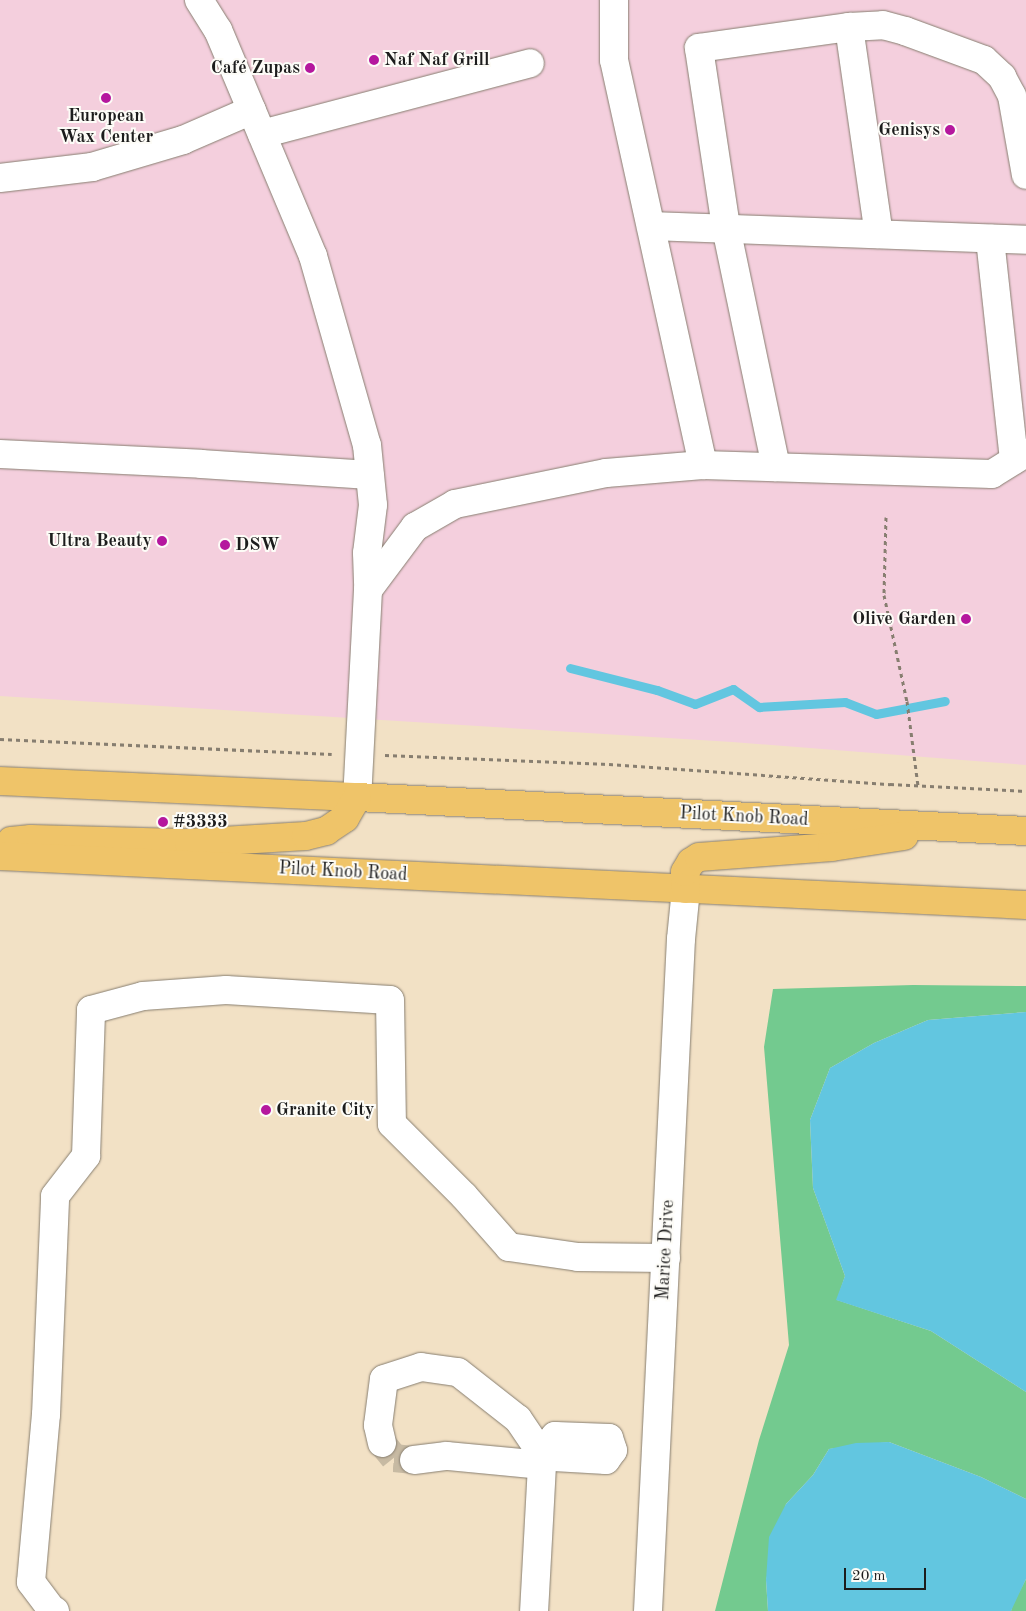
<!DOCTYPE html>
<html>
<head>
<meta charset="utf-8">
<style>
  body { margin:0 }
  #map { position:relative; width:1026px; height:1611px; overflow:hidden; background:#f2e1c5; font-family:"Old Standard TT",serif }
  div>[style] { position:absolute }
  .built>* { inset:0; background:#f4cfdd }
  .green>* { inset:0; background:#73ca8f }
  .water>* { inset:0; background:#62c6e0 }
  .stream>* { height:9px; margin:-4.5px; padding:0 4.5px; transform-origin:4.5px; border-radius:4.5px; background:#62c6e0 }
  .minor-tunnel>* { height:28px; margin-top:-14px; transform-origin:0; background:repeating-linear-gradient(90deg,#c7baa3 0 28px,transparent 0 42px) }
  .path>* { height:3px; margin-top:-1.5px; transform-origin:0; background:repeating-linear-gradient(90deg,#877e70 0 4px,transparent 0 8px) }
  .roads { filter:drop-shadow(0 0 1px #877e70) drop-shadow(0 0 1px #877e70) }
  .minor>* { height:28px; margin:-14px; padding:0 14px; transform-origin:14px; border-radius:14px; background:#fff }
  .major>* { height:28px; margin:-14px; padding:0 14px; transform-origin:14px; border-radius:14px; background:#efc469 }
  .dots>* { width:14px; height:14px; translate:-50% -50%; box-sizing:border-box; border:2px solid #fdfcf7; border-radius:50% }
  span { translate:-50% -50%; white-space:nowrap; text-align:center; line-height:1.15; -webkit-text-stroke:4px #fdfcf7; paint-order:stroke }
  .poi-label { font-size:18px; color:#1c1c1c; font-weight:700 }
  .left { translate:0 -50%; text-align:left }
  .right { translate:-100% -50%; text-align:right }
  .street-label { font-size:18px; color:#1c1c1c }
  .scale { position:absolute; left:844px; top:1568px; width:82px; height:22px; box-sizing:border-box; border:2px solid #1c1c1c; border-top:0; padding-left:6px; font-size:15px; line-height:18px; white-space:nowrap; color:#1c1c1c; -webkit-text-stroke:4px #fdfcf7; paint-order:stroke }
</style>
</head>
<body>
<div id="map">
  <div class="built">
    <i style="clip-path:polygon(0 0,1026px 0,1026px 765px,732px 742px,0 696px)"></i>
  </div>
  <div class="green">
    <i style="clip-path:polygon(913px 985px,1026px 986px,1026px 1012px,928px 1020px,874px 1043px,830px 1068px,810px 1120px,813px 1188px,845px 1276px,837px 1300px,931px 1331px,1026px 1392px,1026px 1499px,981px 1477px,889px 1442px,829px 1449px,813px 1475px,786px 1504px,766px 1580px,768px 1611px,715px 1611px,759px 1440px,789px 1345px,764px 1047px,773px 989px)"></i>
    <i style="clip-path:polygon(1026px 1579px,1026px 1611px,1011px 1611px,1013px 1604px)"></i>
  </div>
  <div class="water">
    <i style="clip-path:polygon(1026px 1012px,1026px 1392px,931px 1331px,836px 1300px,845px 1276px,813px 1188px,810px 1120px,830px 1068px,874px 1043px,928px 1020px)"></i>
    <i style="clip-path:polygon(889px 1442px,981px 1477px,1026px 1499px,1026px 1579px,1011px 1611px,768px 1611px,766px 1580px,769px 1537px,786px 1504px,813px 1475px,829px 1449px,856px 1443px)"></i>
  </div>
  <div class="stream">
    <i style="left:570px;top:668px;width:90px;rotate:14.2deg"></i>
    <i style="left:657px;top:690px;width:40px;rotate:20.2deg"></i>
    <i style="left:695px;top:704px;width:41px;rotate:-21.5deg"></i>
    <i style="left:733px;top:689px;width:32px;rotate:35deg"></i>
    <i style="left:759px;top:707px;width:86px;rotate:-3.3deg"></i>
    <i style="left:845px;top:702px;width:33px;rotate:21deg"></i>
    <i style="left:876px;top:714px;width:70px;rotate:-10.7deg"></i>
  </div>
  <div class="minor-tunnel">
    <i style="left:382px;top:1443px;width:19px;rotate:51deg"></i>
    <i style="left:394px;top:1458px;width:20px;rotate:6deg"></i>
  </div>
  <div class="path">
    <i style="left:886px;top:517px;width:78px;rotate:91.5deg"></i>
    <i style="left:884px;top:595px;width:108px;rotate:77.8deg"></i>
    <i style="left:907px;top:701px;width:86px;rotate:82.6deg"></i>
    <i style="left:0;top:739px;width:332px;rotate:2.6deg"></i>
    <i style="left:385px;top:755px;width:224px;rotate:2.3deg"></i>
    <i style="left:609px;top:764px;width:282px;rotate:4.1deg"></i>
    <i style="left:890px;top:784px;width:136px;rotate:2.9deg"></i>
  </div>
  <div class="roads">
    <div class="minor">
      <i style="left:199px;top:0;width:36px;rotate:58deg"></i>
      <i style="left:218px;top:30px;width:245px;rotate:67.2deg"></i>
      <i style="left:313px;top:256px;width:197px;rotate:74.1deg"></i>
      <i style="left:367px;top:445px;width:60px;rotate:84.3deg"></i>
      <i style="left:373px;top:505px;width:48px;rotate:97.1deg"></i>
      <i style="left:367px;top:553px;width:37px;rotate:88deg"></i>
      <i style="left:368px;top:590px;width:207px;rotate:93deg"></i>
      <i style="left:614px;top:0;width:60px;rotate:90deg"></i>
      <i style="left:614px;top:60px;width:415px;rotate:77.6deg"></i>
      <i style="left:703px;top:465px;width:289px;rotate:1.8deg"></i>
      <i style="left:992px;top:474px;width:40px;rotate:-32deg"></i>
      <i style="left:849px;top:27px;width:34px;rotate:-3deg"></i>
      <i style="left:883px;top:25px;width:23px;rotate:15deg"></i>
      <i style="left:905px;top:31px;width:84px;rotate:20.2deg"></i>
      <i style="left:984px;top:60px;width:25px;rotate:43deg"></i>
      <i style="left:1002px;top:77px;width:21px;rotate:62deg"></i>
      <i style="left:1012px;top:96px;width:80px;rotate:80deg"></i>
      <i style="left:262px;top:134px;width:277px;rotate:-14.8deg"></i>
      <i style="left:0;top:178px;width:93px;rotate:-6.8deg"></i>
      <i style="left:92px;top:167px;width:95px;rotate:-16.5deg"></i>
      <i style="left:183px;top:140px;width:75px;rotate:-23.5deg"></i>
      <i style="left:651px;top:226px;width:375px;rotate:2.1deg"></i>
      <i style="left:990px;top:239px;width:222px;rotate:83.8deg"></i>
      <i style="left:0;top:454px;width:201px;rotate:2.8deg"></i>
      <i style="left:201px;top:464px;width:169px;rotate:3.7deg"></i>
      <i style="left:776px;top:467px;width:245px;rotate:-101.8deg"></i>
      <i style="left:726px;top:227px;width:181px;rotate:-98.6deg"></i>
      <i style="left:699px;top:48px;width:151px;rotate:-8deg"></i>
      <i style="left:849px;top:27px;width:209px;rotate:81.8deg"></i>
      <i style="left:368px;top:590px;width:79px;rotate:-53.3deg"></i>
      <i style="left:415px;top:527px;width:46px;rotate:-29.9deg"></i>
      <i style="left:455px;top:504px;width:154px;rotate:-11.6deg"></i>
      <i style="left:606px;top:473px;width:97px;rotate:-4.7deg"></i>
      <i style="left:382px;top:1443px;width:18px;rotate:-103deg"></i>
      <i style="left:378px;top:1425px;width:46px;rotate:-82.6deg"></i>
      <i style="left:384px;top:1379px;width:39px;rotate:-18deg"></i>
      <i style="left:421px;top:1367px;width:37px;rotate:8deg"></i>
      <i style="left:458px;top:1372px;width:76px;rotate:38.1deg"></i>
      <i style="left:518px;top:1419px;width:32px;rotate:56deg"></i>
      <i style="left:536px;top:1446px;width:20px;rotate:72deg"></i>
      <i style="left:542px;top:1465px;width:146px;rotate:93.1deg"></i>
      <i style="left:547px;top:1446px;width:13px;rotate:-51deg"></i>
      <i style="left:555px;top:1436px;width:54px;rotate:2.1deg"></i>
      <i style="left:609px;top:1438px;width:13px;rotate:72deg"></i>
      <i style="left:547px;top:1446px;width:13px;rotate:58deg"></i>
      <i style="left:554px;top:1457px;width:52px;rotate:3.3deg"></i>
      <i style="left:606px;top:1460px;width:12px;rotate:-55deg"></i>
      <i style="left:414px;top:1460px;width:33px;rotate:-7deg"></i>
      <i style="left:447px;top:1456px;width:95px;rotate:5.4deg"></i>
      <i style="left:55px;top:1611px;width:3px;rotate:-162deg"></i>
      <i style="left:52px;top:1610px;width:35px;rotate:-127deg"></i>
      <i style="left:31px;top:1582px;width:168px;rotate:-84.9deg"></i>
      <i style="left:46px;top:1415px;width:219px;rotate:-87.6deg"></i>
      <i style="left:55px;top:1196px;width:51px;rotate:-52.2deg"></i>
      <i style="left:86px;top:1156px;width:146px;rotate:-88deg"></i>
      <i style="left:91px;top:1010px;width:54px;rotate:-15.1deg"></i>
      <i style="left:143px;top:996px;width:83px;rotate:-4.1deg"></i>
      <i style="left:226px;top:990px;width:164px;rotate:3.5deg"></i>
      <i style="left:390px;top:1000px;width:124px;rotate:89.1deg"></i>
      <i style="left:392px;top:1124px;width:102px;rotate:45deg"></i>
      <i style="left:464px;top:1196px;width:68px;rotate:48.6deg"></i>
      <i style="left:509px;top:1247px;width:70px;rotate:8.2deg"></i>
      <i style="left:578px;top:1257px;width:88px;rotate:0.7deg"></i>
      <i style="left:648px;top:1611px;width:673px;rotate:-87.19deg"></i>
      <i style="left:681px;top:939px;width:50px;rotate:-84.3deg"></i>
    </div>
    <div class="major">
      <i style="left:0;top:781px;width:357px;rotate:2.6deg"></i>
      <i style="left:357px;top:797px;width:670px;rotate:2.91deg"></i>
      <i style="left:11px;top:841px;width:20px;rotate:-6deg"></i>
      <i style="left:31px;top:839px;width:158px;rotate:1.5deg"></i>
      <i style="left:189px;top:843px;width:117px;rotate:-3.4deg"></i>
      <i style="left:306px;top:836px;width:21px;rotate:-14deg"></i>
      <i style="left:326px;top:831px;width:23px;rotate:-34deg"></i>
      <i style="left:345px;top:818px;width:24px;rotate:-60deg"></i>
      <i style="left:0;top:856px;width:1027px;rotate:2.73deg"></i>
      <i style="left:686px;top:889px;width:17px;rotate:-93deg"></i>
      <i style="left:685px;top:872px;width:12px;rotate:-59deg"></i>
      <i style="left:691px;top:862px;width:9px;rotate:-32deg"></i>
      <i style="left:699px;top:857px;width:133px;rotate:-4.3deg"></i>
      <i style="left:832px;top:847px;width:73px;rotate:-8.7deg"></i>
    </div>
  </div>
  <div class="dots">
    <i style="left:374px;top:60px;background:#b5179e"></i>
    <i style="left:310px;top:68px;background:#b5179e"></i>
    <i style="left:106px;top:98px;background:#b5179e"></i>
    <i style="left:950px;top:130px;background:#b5179e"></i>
    <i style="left:162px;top:541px;background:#b5179e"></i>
    <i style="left:225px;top:545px;background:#b5179e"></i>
    <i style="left:966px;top:619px;background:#b5179e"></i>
    <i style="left:163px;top:822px;background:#b5179e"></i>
    <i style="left:266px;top:1110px;background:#b5179e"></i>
  </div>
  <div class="poi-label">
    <span class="left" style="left:384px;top:60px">Naf Naf Grill</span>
    <span class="right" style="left:300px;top:68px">Café Zupas</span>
    <span style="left:106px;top:127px">European<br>Wax Center</span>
    <span class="right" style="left:940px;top:130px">Genisys</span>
    <span class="right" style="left:152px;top:541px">Ultra Beauty</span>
    <span class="left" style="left:235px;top:545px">DSW</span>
    <span class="right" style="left:956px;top:619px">Olive Garden</span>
    <span class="left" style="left:173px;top:822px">#3333</span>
    <span class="left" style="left:276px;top:1110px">Granite City</span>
  </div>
  <div class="street-label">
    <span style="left:744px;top:817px;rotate:3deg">Pilot Knob Road</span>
    <span style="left:343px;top:872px;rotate:3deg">Pilot Knob Road</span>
    <span style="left:666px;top:1250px;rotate:-87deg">Marice Drive</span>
  </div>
  <div class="scale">20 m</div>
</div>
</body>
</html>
